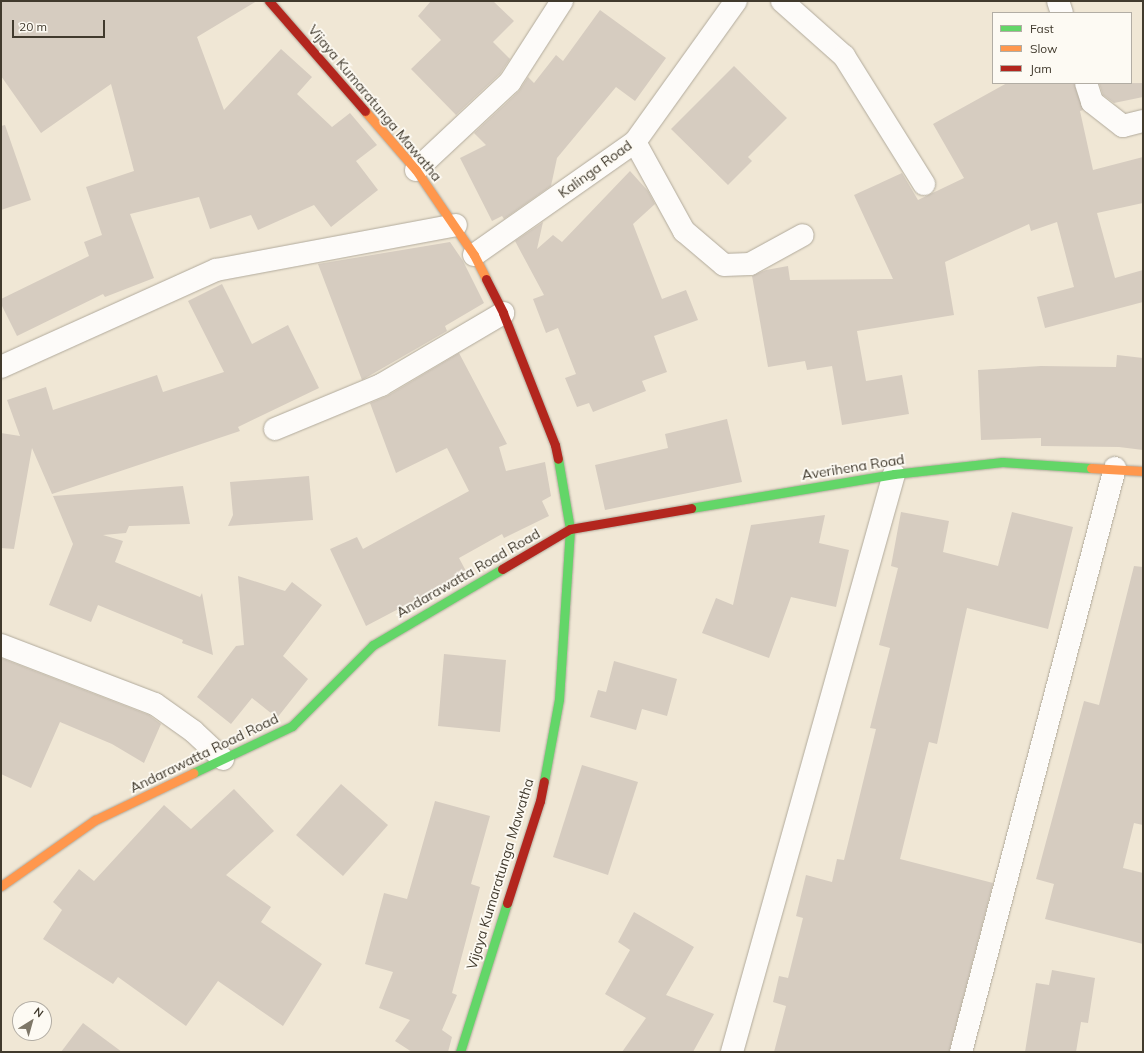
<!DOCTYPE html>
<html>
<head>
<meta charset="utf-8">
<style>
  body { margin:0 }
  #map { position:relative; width:1144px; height:1053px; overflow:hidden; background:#f0e7d5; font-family:Mulish,sans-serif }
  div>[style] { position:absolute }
  .building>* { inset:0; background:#d6ccc0 }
  .roads { filter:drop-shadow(0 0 1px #b1aa9c) drop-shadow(0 0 1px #b1aa9c) }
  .street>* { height:22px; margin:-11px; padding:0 11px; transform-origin:11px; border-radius:11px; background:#fdfbf9 }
  .fast>* { height:9px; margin:-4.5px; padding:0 4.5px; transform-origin:4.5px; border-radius:4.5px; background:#63d668 }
  .slow>* { height:9px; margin:-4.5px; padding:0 4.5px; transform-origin:4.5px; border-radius:4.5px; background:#ff974d }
  .jam>* { height:9px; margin:-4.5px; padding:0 4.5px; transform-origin:4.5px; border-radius:4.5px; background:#b3261e }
  span { translate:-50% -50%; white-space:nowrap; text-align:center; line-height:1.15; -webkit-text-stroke:3.5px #fdfaf3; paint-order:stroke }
  .street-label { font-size:14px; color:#413a2d }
  .frame { position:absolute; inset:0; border:2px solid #413a2d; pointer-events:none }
  .legend { position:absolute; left:992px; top:12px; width:140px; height:72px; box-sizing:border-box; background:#fdfaf3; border:1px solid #b2ada4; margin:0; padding:5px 7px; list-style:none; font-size:12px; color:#413a2d }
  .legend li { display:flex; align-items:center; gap:8px; height:20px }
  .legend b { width:20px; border:1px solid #b2ada4 }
  .north { position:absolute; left:12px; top:1001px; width:40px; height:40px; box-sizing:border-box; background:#fdfaf3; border:1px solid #b2ada4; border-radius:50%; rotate:37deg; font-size:11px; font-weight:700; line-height:16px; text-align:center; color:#413a2d }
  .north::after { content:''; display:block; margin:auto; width:14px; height:18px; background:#7e7768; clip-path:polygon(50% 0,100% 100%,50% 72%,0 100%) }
  .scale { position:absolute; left:12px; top:20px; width:93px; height:18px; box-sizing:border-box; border:2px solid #413a2d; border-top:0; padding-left:5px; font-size:12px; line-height:14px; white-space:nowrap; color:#413a2d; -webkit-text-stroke:3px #fdfaf3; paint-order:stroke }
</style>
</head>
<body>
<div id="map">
  <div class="building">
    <i style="clip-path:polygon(1px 1px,257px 1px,197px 37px,224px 110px,281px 49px,312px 77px,297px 94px,332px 127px,350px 113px,377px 145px,356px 161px,378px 190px,331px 227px,314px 205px,258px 230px,251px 215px,210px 229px,199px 197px,130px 214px,154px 278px,105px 297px,103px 294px,17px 336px,1px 304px,1px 299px,89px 256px,84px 242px,102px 235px,86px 187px,134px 171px,111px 84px,41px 133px,1px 76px)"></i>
    <i style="clip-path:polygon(431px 1px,493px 1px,514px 21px,493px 42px,510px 59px,500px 74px,456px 115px,411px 69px,441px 40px,418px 16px)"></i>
    <i style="clip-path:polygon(600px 10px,666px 58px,635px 101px,616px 87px,557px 158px,551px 186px,504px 219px,502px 216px,492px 221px,460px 158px,486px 145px,474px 133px,519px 91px,528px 77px,534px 83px,556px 55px,563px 61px)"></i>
    <i style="clip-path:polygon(734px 66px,787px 118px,748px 157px,752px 161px,728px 185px,671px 129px)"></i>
    <i style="clip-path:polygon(1007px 83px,1074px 83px,1083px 110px,1080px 111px,1093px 170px,1143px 157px,1143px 203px,1097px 213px,1115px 278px,1143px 270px,1143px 302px,1045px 328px,1037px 297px,1074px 287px,1057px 222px,1031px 231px,1029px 224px,945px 262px,954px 315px,857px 331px,866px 381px,902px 375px,909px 414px,842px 425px,832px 366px,807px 370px,805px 361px,768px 367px,752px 276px,766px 270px,788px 266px,790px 280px,893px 279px,854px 195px,902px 173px,918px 200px,964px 178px,933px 124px)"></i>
    <i style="clip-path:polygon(1099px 83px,1143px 83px,1143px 97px,1114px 103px,1103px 95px)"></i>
    <i style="clip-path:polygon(5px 125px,31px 200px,1px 210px,1px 126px)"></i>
    <i style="clip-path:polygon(630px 171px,648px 191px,655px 204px,633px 224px,662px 299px,686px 290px,698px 320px,654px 336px,667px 372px,642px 381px,646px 391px,593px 412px,589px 403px,577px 407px,565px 378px,576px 374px,558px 328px,546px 333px,533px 299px,544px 295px,515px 241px,543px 222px,537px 249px,553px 235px,562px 242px)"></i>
    <i style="clip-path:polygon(450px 242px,463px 261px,484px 303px,445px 326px,447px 331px,362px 380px,318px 264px)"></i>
    <i style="clip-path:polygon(222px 284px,252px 344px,288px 325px,319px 388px,238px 427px,240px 431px,52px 494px,32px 448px,14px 549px,1px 548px,1px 433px,20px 436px,7px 400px,46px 387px,53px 410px,157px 375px,163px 392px,224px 372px,188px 301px)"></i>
    <i style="clip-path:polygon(459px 353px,507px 444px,499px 447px,506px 471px,545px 462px,551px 496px,542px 501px,549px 516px,504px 538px,502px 534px,459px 558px,467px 573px,366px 626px,330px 549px,357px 537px,363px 549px,469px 491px,447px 448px,396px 473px,370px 403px,387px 396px)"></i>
    <i style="clip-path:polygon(1117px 355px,1143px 358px,1143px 450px,1119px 447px,1041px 446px,1041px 438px,981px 440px,978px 370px,1041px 366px,1116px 367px)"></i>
    <i style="clip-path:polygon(727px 419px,742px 482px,605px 510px,595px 465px,668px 448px,665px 434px)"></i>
    <i style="clip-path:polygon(309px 476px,313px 520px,228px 526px,233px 515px,230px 482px)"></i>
    <i style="clip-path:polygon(183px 486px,190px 524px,129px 526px,126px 533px,103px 535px,123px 541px,115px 562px,200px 597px,202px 593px,213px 655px,182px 643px,183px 640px,98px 605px,91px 622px,49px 605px,73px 544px,53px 496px)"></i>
    <i style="clip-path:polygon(901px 512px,949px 521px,943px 552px,998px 566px,1012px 512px,1073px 527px,1048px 629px,967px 608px,937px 744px,929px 742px,900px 859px,993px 883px,949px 1052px,774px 1052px,786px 1006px,773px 1002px,779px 976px,788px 978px,803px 918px,796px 916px,806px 875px,832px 882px,837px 859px,844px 860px,876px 729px,870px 728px,890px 648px,879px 645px,898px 568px,891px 566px)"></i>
    <i style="clip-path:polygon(825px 515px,819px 543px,849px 550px,836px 607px,791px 597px,769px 658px,702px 633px,716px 598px,733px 605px,751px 525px)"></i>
    <i style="clip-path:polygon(1134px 566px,1143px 567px,1143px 825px,1134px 823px,1123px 868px,1143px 873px,1143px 944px,1045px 919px,1054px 884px,1036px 879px,1084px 701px,1099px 705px)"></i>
    <i style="clip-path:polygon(238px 576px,285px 591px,292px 582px,322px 605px,283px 656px,308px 679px,277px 718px,252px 698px,231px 724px,197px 697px,236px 646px,244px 645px)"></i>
    <i style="clip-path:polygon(444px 654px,506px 660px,500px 732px,438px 726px)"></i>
    <i style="clip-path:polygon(1px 658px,149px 715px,161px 724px,144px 763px,112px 744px,60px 722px,31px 788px,1px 774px)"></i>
    <i style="clip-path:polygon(614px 661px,677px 679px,667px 716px,642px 709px,636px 730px,590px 717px,598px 690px,606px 692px)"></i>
    <i style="clip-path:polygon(582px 765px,638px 782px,608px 875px,553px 857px)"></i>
    <i style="clip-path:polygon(341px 784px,388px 825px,343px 876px,296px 835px)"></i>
    <i style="clip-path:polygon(234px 789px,274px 831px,226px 875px,271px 907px,261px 922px,322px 964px,283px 1026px,218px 981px,186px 1026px,118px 977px,113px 984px,43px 939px,62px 910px,53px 902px,79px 869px,94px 881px,164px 805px,191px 829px)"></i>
    <i style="clip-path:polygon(435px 801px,490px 816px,471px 884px,480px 887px,452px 993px,457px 995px,442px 1030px,452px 1037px,448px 1052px,412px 1052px,395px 1041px,410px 1020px,379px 1008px,393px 972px,365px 964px,384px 893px,407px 899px)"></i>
    <i style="clip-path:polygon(634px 912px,694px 947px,666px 995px,714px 1014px,693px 1052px,622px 1052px,646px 1018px,605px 994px,630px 950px,618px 942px)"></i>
    <i style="clip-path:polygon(1052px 970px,1095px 978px,1088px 1023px,1081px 1022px,1076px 1052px,1025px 1052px,1036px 983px,1049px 985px)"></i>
    <i style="clip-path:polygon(83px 1023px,122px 1052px,61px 1052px)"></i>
  </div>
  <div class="roads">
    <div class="street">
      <i style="left:782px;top:1px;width:83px;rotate:41.6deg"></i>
      <i style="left:844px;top:56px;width:151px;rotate:58deg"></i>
      <i style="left:1058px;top:1px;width:13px;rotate:72deg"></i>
      <i style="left:1086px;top:83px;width:20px;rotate:72deg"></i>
      <i style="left:1092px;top:102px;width:39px;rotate:38deg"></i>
      <i style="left:1123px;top:126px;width:21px;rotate:-14deg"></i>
      <i style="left:635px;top:142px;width:102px;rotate:61.2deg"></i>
      <i style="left:684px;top:231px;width:52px;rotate:40.4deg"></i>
      <i style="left:724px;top:265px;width:26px;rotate:-2deg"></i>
      <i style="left:750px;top:264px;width:60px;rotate:-28.7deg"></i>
      <i style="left:416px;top:170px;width:129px;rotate:-43.1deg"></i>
      <i style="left:510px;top:82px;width:96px;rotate:-57.3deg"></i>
      <i style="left:474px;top:255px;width:197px;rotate:-35.1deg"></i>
      <i style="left:635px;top:142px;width:173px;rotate:-54.4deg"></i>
      <i style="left:1px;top:367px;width:236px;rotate:-24.3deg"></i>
      <i style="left:216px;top:270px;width:244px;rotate:-10.6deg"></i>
      <i style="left:275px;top:429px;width:115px;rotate:-22.5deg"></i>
      <i style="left:381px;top:385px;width:142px;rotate:-30.5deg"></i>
      <i style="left:1px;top:645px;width:165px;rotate:21deg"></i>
      <i style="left:155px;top:704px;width:47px;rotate:35.4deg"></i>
      <i style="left:193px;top:731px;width:41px;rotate:43deg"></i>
      <i style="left:732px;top:1052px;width:600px;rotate:-74.34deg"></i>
      <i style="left:961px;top:1052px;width:604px;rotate:-75.23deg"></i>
    </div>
    <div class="fast">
      <i style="left:691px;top:508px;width:206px;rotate:-9.5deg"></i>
      <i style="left:894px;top:474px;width:109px;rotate:-6.3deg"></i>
      <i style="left:1002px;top:462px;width:89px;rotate:3.9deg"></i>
      <i style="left:193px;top:773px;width:110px;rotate:-25.4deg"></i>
      <i style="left:292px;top:726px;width:115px;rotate:-45deg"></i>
      <i style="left:373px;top:645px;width:150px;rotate:-30.5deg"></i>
      <i style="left:544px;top:781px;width:83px;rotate:-79.6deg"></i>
      <i style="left:559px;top:699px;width:170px;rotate:-86.3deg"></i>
      <i style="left:570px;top:529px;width:71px;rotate:-99.7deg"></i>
      <i style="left:460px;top:1052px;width:156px;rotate:-72.5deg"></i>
    </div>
    <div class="slow">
      <i style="left:365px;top:111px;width:78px;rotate:49.2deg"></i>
      <i style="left:416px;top:170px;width:103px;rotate:55.7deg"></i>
      <i style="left:474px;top:255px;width:27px;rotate:63deg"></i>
      <i style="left:1091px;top:468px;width:52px;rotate:3.3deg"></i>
      <i style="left:1px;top:886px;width:115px;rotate:-35.1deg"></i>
      <i style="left:95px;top:820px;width:109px;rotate:-25.6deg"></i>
    </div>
    <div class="jam">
      <i style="left:269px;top:1px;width:146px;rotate:48.9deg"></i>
      <i style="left:486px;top:279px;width:38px;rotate:63deg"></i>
      <i style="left:503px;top:313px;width:142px;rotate:68.5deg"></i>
      <i style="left:555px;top:445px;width:14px;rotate:78deg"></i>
      <i style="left:502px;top:569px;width:79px;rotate:-30.5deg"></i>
      <i style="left:570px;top:529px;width:123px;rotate:-9.8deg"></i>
      <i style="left:507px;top:903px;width:107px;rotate:-72.1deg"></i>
      <i style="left:540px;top:801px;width:20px;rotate:-79deg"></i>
    </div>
  </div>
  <div class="street-label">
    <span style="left:375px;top:103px;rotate:50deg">Vijaya Kumaratunga Mawatha</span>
    <span style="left:595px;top:169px;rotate:-36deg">Kalinga Road</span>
    <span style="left:853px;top:467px;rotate:-9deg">Averihena Road</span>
    <span style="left:468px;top:573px;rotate:-30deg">Andarawatta Road Road</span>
    <span style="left:204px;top:753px;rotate:-26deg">Andarawatta Road Road</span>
    <span style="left:500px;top:874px;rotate:-73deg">Vijaya Kumaratunga Mawatha</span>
  </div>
  <div class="frame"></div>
  <ul class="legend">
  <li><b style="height:5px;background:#63d668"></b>Fast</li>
  <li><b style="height:5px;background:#ff974d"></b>Slow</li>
  <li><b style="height:5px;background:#b3261e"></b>Jam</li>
  </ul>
  <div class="north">N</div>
  <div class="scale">20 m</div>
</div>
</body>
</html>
